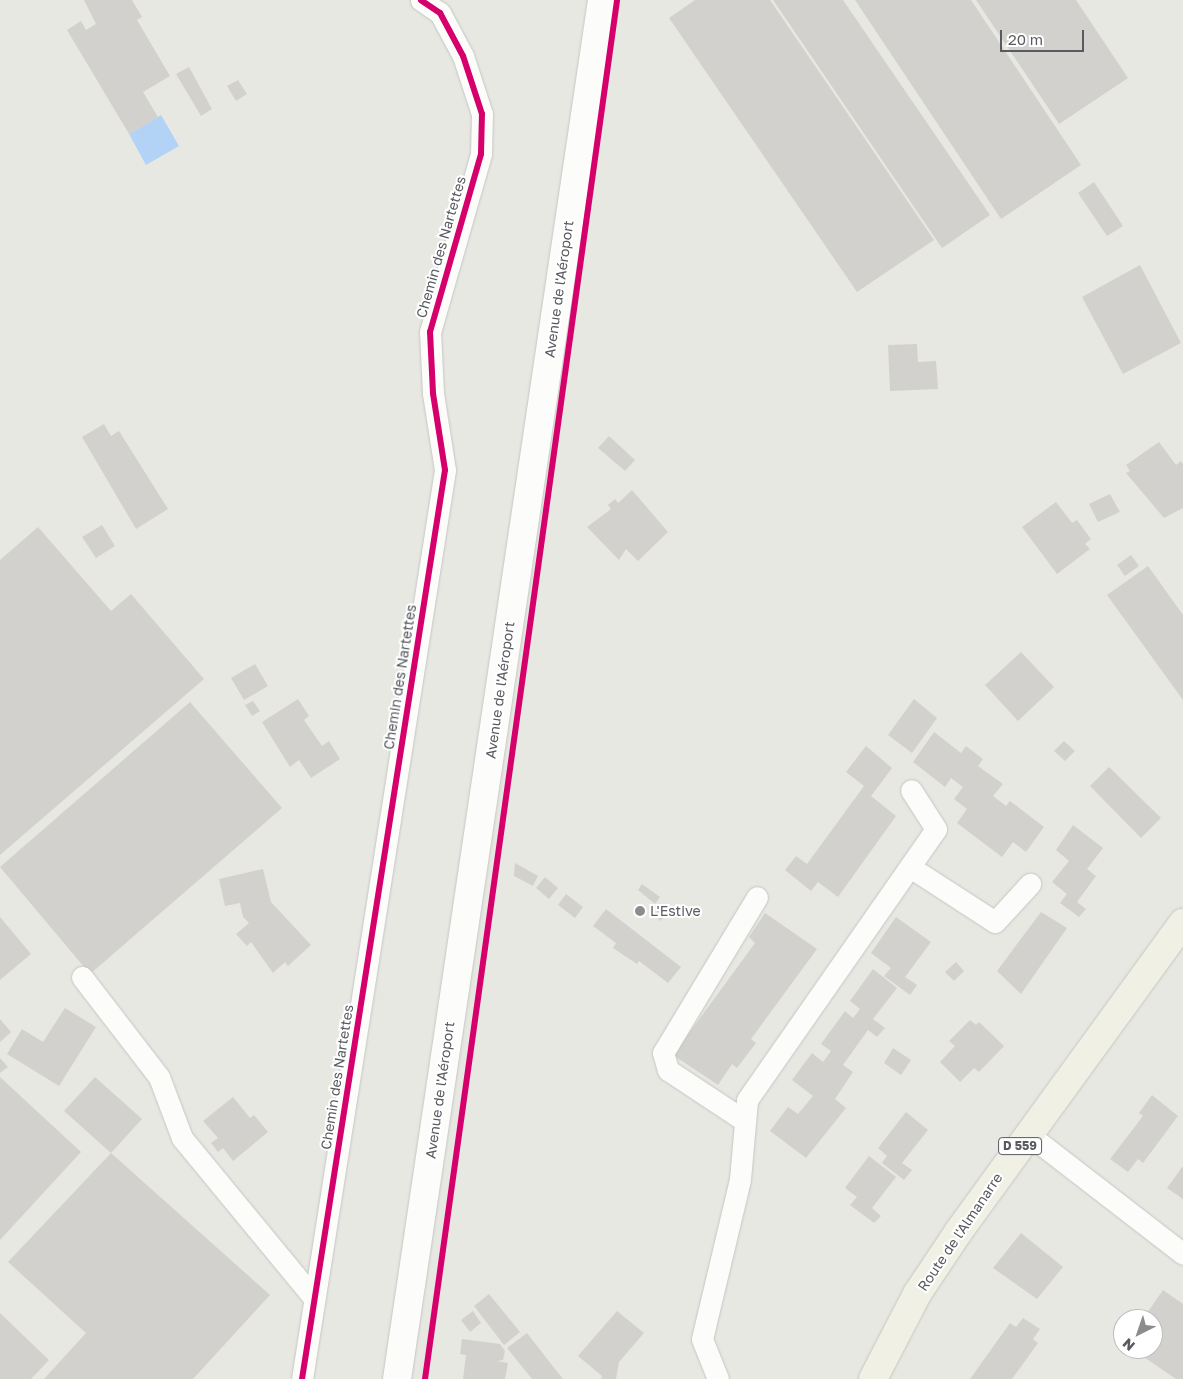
<!DOCTYPE html>
<html>
<head>
<meta charset="utf-8">
<style>
  body { margin:0 }
  #map { position:relative; width:1183px; height:1379px; overflow:hidden; background:#e8e8e2; font-family:"Golos Text",sans-serif }
  div>[style] { position:absolute }
  .water>* { inset:0; background:#b2d2f6 }
  .building>* { inset:0; background:#d2d1cd }
  .roads { filter:drop-shadow(0 0 1px #c5c6c4) drop-shadow(0 0 1px #c5c6c4) }
  .minor>* { height:21px; margin:-10.5px; padding:0 10.5px; transform-origin:10.5px; border-radius:10.5px; background:#fcfcfb }
  .secondary>* { height:28px; margin:-14px; padding:0 14px; transform-origin:14px; border-radius:14px; background:#fcfcfb }
  .primary>* { height:28px; margin:-14px; padding:0 14px; transform-origin:14px; border-radius:14px; background:#f1f0e5 }
  .cycleway>* { height:6px; margin:-3px; padding:0 3px; transform-origin:3px; border-radius:3px; background:#d6006c }
  .dots>* { width:14px; height:14px; translate:-50% -50%; box-sizing:border-box; border:2px solid #fff; border-radius:50% }
  span { translate:-50% -50%; white-space:nowrap; text-align:center; line-height:1.15; -webkit-text-stroke:4px #fff; paint-order:stroke }
  .shield-label span { padding:1px 4px; background:#fff; border:1px solid; border-radius:4px; -webkit-text-stroke-width:0 }
  .shield-label { font-size:12px; color:#585b60; font-weight:700 }
  .street-label { font-size:14px; color:#585b60 }
  .poi-label { font-size:14px; color:#585b60 }
  .left { translate:0 -50%; text-align:left }
  .north { position:absolute; left:1113px; top:1309px; width:50px; height:50px; box-sizing:border-box; background:#fff; border:1px solid #bcbdbf; border-radius:50%; rotate:221deg; font-size:14px; font-weight:700; line-height:20px; text-align:center; color:#585b60 }
  .north::after { content:''; display:block; margin:auto; width:18px; height:22px; background:#8a8c8e; clip-path:polygon(50% 0,100% 100%,50% 72%,0 100%) }
  .scale { position:absolute; left:1000px; top:30px; width:84px; height:22px; box-sizing:border-box; border:2px solid #585b60; border-top:0; padding-left:6px; font-size:15px; line-height:18px; white-space:nowrap; color:#585b60; -webkit-text-stroke:4px #fff; paint-order:stroke }
</style>
</head>
<body>
<div id="map">
  <div class="water">
    <i style="clip-path:polygon(161px 115px,179px 146px,146px 165px,129px 134px)"></i>
  </div>
  <div class="building">
    <i style="clip-path:polygon(84px 0,132px 0,142px 17px,137px 20px,170px 76px,143px 92px,158px 117px,129px 134px,67px 30px,81px 21px,86px 30px,96px 24px)"></i>
    <i style="clip-path:polygon(695px 0,770px 0,934px 240px,857px 292px,669px 18px)"></i>
    <i style="clip-path:polygon(773px 0,843px 0,990px 215px,942px 248px)"></i>
    <i style="clip-path:polygon(855px 0,971px 0,1081px 165px,1001px 219px)"></i>
    <i style="clip-path:polygon(976px 0,1076px 0,1128px 78px,1059px 124px)"></i>
    <i style="clip-path:polygon(189px 67px,212px 109px,201px 116px,176px 74px)"></i>
    <i style="clip-path:polygon(238px 80px,247px 94px,236px 101px,227px 86px)"></i>
    <i style="clip-path:polygon(1094px 182px,1123px 226px,1107px 236px,1078px 193px)"></i>
    <i style="clip-path:polygon(1140px 265px,1181px 343px,1123px 374px,1082px 297px)"></i>
    <i style="clip-path:polygon(917px 344px,918px 362px,936px 361px,938px 389px,890px 391px,888px 345px)"></i>
    <i style="clip-path:polygon(104px 424px,111px 436px,119px 431px,168px 509px,136px 529px,82px 437px)"></i>
    <i style="clip-path:polygon(609px 436px,635px 460px,625px 471px,598px 448px)"></i>
    <i style="clip-path:polygon(1159px 442px,1176px 465px,1181px 461px,1183px 464px,1183px 508px,1164px 518px,1126px 473px,1130px 471px,1126px 465px)"></i>
    <i style="clip-path:polygon(632px 490px,668px 532px,638px 561px,626px 549px,619px 560px,587px 527px,611px 509px,608px 505px,615px 499px,618px 503px)"></i>
    <i style="clip-path:polygon(1110px 494px,1120px 512px,1098px 522px,1089px 504px)"></i>
    <i style="clip-path:polygon(1056px 502px,1072px 523px,1077px 520px,1091px 539px,1085px 544px,1090px 549px,1057px 574px,1022px 527px)"></i>
    <i style="clip-path:polygon(102px 525px,115px 546px,96px 558px,82px 537px)"></i>
    <i style="clip-path:polygon(38px 527px,111px 611px,131px 594px,204px 679px,0 855px,0 560px)"></i>
    <i style="clip-path:polygon(1131px 555px,1139px 566px,1125px 576px,1117px 565px)"></i>
    <i style="clip-path:polygon(1148px 566px,1183px 615px,1183px 700px,1107px 595px)"></i>
    <i style="clip-path:polygon(1021px 652px,1054px 687px,1018px 721px,985px 685px)"></i>
    <i style="clip-path:polygon(255px 664px,268px 686px,244px 700px,231px 678px)"></i>
    <i style="clip-path:polygon(298px 699px,309px 716px,304px 720px,322px 746px,329px 741px,340px 759px,311px 778px,299px 760px,290px 767px,262px 722px)"></i>
    <i style="clip-path:polygon(914px 699px,937px 718px,912px 753px,888px 735px)"></i>
    <i style="clip-path:polygon(253px 701px,260px 711px,252px 716px,245px 705px)"></i>
    <i style="clip-path:polygon(190px 702px,282px 808px,90px 974px,0 867px)"></i>
    <i style="clip-path:polygon(934px 732px,961px 753px,966px 746px,983px 759px,978px 766px,1003px 784px,993px 796px,1006px 806px,1010px 801px,1044px 827px,1026px 852px,1013px 842px,1002px 857px,957px 823px,967px 809px,954px 799px,963px 787px,951px 778px,945px 787px,913px 762px)"></i>
    <i style="clip-path:polygon(1064px 741px,1075px 751px,1065px 761px,1054px 751px)"></i>
    <i style="clip-path:polygon(866px 746px,892px 768px,871px 796px,896px 816px,838px 897px,818px 882px,811px 891px,785px 870px,796px 856px,807px 864px,864px 786px,846px 772px)"></i>
    <i style="clip-path:polygon(1109px 767px,1161px 818px,1141px 838px,1090px 786px)"></i>
    <i style="clip-path:polygon(1073px 825px,1103px 848px,1087px 869px,1096px 876px,1077px 902px,1086px 909px,1079px 917px,1060px 903px,1067px 894px,1052px 882px,1069px 861px,1056px 850px)"></i>
    <i style="clip-path:polygon(515px 863px,538px 876px,533px 886px,514px 876px)"></i>
    <i style="clip-path:polygon(263px 869px,271px 902px,311px 945px,288px 966px,285px 962px,273px 973px,251px 942px,247px 946px,236px 934px,249px 923px,243px 917px,240px 903px,225px 906px,219px 879px)"></i>
    <i style="clip-path:polygon(545px 877px,558px 888px,549px 899px,536px 888px)"></i>
    <i style="clip-path:polygon(642px 884px,660px 897px,655px 904px,638px 890px)"></i>
    <i style="clip-path:polygon(566px 894px,583px 907px,575px 918px,558px 905px)"></i>
    <i style="clip-path:polygon(660px 908px,667px 915px,660px 921px,654px 914px)"></i>
    <i style="clip-path:polygon(606px 909px,681px 967px,668px 983px,639px 961px,637px 964px,613px 948px,616px 943px,593px 926px)"></i>
    <i style="clip-path:polygon(1041px 912px,1067px 928px,1021px 994px,997px 971px)"></i>
    <i style="clip-path:polygon(765px 913px,817px 949px,751px 1039px,756px 1043px,737px 1068px,732px 1064px,718px 1085px,673px 1055px,755px 943px,749px 937px)"></i>
    <i style="clip-path:polygon(0 917px,31px 954px,0 980px)"></i>
    <i style="clip-path:polygon(896px 917px,931px 942px,905px 977px,917px 985px,910px 995px,884px 976px,891px 968px,871px 953px)"></i>
    <i style="clip-path:polygon(956px 962px,964px 971px,954px 981px,945px 972px)"></i>
    <i style="clip-path:polygon(873px 969px,897px 988px,873px 1019px,885px 1028px,877px 1037px,868px 1030px,843px 1065px,853px 1072px,835px 1099px,846px 1108px,806px 1158px,770px 1131px,788px 1107px,798px 1114px,813px 1096px,792px 1080px,812px 1053px,823px 1062px,831px 1051px,821px 1044px,845px 1011px,853px 1018px,860px 1009px,850px 1001px)"></i>
    <i style="clip-path:polygon(65px 1008px,96px 1027px,59px 1086px,7px 1054px,22px 1029px,43px 1042px)"></i>
    <i style="clip-path:polygon(0 1019px,11px 1032px,0 1042px)"></i>
    <i style="clip-path:polygon(970px 1020px,976px 1025px,979px 1022px,1004px 1046px,979px 1072px,974px 1068px,960px 1082px,940px 1062px,955px 1046px,949px 1041px)"></i>
    <i style="clip-path:polygon(893px 1048px,911px 1060px,901px 1075px,884px 1063px)"></i>
    <i style="clip-path:polygon(0 1058px,8px 1067px,0 1073px)"></i>
    <i style="clip-path:polygon(0 1077px,81px 1152px,0 1240px)"></i>
    <i style="clip-path:polygon(95px 1077px,142px 1119px,111px 1153px,270px 1295px,193px 1379px,44px 1379px,86px 1333px,8px 1262px,111px 1153px,64px 1111px)"></i>
    <i style="clip-path:polygon(1152px 1095px,1178px 1116px,1143px 1163px,1138px 1159px,1128px 1172px,1110px 1159px,1143px 1116px,1139px 1113px)"></i>
    <i style="clip-path:polygon(233px 1097px,250px 1118px,254px 1115px,268px 1132px,233px 1161px,223px 1148px,218px 1152px,211px 1143px,218px 1138px,203px 1121px)"></i>
    <i style="clip-path:polygon(906px 1112px,928px 1130px,902px 1163px,912px 1170px,904px 1180px,882px 1163px,887px 1156px,878px 1148px)"></i>
    <i style="clip-path:polygon(869px 1156px,896px 1177px,872px 1208px,881px 1216px,874px 1223px,850px 1205px,857px 1197px,845px 1188px)"></i>
    <i style="clip-path:polygon(1183px 1166px,1183px 1199px,1167px 1188px)"></i>
    <i style="clip-path:polygon(1021px 1233px,1063px 1267px,1037px 1299px,993px 1268px)"></i>
    <i style="clip-path:polygon(1163px 1290px,1183px 1304px,1183px 1379px,1176px 1379px,1132px 1349px,1153px 1349px,1153px 1319px,1143px 1319px)"></i>
    <i style="clip-path:polygon(489px 1294px,520px 1332px,504px 1345px,474px 1306px)"></i>
    <i style="clip-path:polygon(473px 1311px,481px 1323px,470px 1332px,461px 1320px)"></i>
    <i style="clip-path:polygon(617px 1311px,644px 1333px,619px 1362px,616px 1379px,601px 1379px,602px 1376px,578px 1356px)"></i>
    <i style="clip-path:polygon(0 1313px,49px 1360px,31px 1379px,0 1379px)"></i>
    <i style="clip-path:polygon(1023px 1318px,1040px 1329px,1033px 1339px,1038px 1343px,1012px 1379px,970px 1379px,1010px 1323px,1016px 1327px)"></i>
    <i style="clip-path:polygon(527px 1333px,555px 1369px,563px 1379px,532px 1379px,507px 1348px)"></i>
    <i style="clip-path:polygon(462px 1339px,500px 1344px,505px 1351px,503px 1360px,497px 1361px,508px 1363px,505px 1379px,463px 1379px,466px 1355px,460px 1354px)"></i>
  </div>
  <div class="roads">
    <div class="minor">
      <i style="left:910px;top:867px;width:101px;rotate:32.9deg"></i>
      <i style="left:995px;top:922px;width:52px;rotate:-47.4deg"></i>
      <i style="left:82px;top:977px;width:126px;rotate:52.4deg"></i>
      <i style="left:159px;top:1077px;width:65px;rotate:69.3deg"></i>
      <i style="left:182px;top:1138px;width:207px;rotate:50.5deg"></i>
      <i style="left:745px;top:1121px;width:92px;rotate:-146.5deg"></i>
      <i style="left:668px;top:1070px;width:18px;rotate:-106deg"></i>
      <i style="left:663px;top:1053px;width:182px;rotate:-58.9deg"></i>
      <i style="left:1028px;top:1134px;width:196px;rotate:37.7deg"></i>
      <i style="left:302px;top:1379px;width:920px;rotate:-81.06deg"></i>
      <i style="left:445px;top:470px;width:78px;rotate:-98.9deg"></i>
      <i style="left:433px;top:393px;width:61px;rotate:-92.8deg"></i>
      <i style="left:430px;top:332px;width:185px;rotate:-74deg"></i>
      <i style="left:481px;top:154px;width:40px;rotate:-88.6deg"></i>
      <i style="left:482px;top:114px;width:61px;rotate:-108.1deg"></i>
      <i style="left:463px;top:56px;width:49px;rotate:-118.1deg"></i>
      <i style="left:440px;top:13px;width:23px;rotate:-146deg"></i>
      <i style="left:718px;top:1379px;width:43px;rotate:-111.8deg"></i>
      <i style="left:702px;top:1339px;width:164px;rotate:-76.6deg"></i>
      <i style="left:740px;top:1179px;width:79px;rotate:-84.9deg"></i>
      <i style="left:747px;top:1100px;width:330px;rotate:-55.1deg"></i>
      <i style="left:936px;top:829px;width:46px;rotate:-122.7deg"></i>
    </div>
    <div class="secondary">
      <i style="left:397px;top:1379px;width:1394px;rotate:-81.54deg"></i>
    </div>
    <div class="primary">
      <i style="left:873px;top:1379px;width:96px;rotate:-62.6deg"></i>
      <i style="left:917px;top:1294px;width:76px;rotate:-56.3deg"></i>
      <i style="left:959px;top:1231px;width:381px;rotate:-54deg"></i>
    </div>
  </div>
  <div class="cycleway">
    <i style="left:302px;top:1379px;width:920px;rotate:-81.06deg"></i>
    <i style="left:445px;top:470px;width:78px;rotate:-98.9deg"></i>
    <i style="left:433px;top:393px;width:61px;rotate:-92.8deg"></i>
    <i style="left:430px;top:332px;width:185px;rotate:-74deg"></i>
    <i style="left:481px;top:154px;width:40px;rotate:-88.6deg"></i>
    <i style="left:482px;top:114px;width:61px;rotate:-108.1deg"></i>
    <i style="left:463px;top:56px;width:49px;rotate:-118.1deg"></i>
    <i style="left:440px;top:13px;width:23px;rotate:-146deg"></i>
    <i style="left:425px;top:1379px;width:1392px;rotate:-82.07deg"></i>
  </div>
  <div class="dots">
    <i style="left:640px;top:911px;background:#8a8c8e"></i>
  </div>
  <div class="shield-label">
    <span style="left:1020px;top:1146px">D 559</span>
  </div>
  <div class="street-label">
    <span style="left:441px;top:247px;rotate:-74deg">Chemin des Nartettes</span>
    <span style="left:559px;top:289px;rotate:-82deg">Avenue de l'Aéroport</span>
    <span style="left:400px;top:677px;rotate:-81deg">Chemin des Nartettes</span>
    <span style="left:500px;top:690px;rotate:-82deg">Avenue de l'Aéroport</span>
    <span style="left:337px;top:1077px;rotate:-81deg">Chemin des Nartettes</span>
    <span style="left:440px;top:1090px;rotate:-82deg">Avenue de l'Aéroport</span>
    <span style="left:960px;top:1232px;rotate:-56deg">Route de l'Almanarre</span>
  </div>
  <div class="poi-label">
    <span class="left" style="left:650px;top:911px">L'Estive</span>
  </div>
  <div class="north">N</div>
  <div class="scale">20 m</div>
</div>
</body>
</html>
